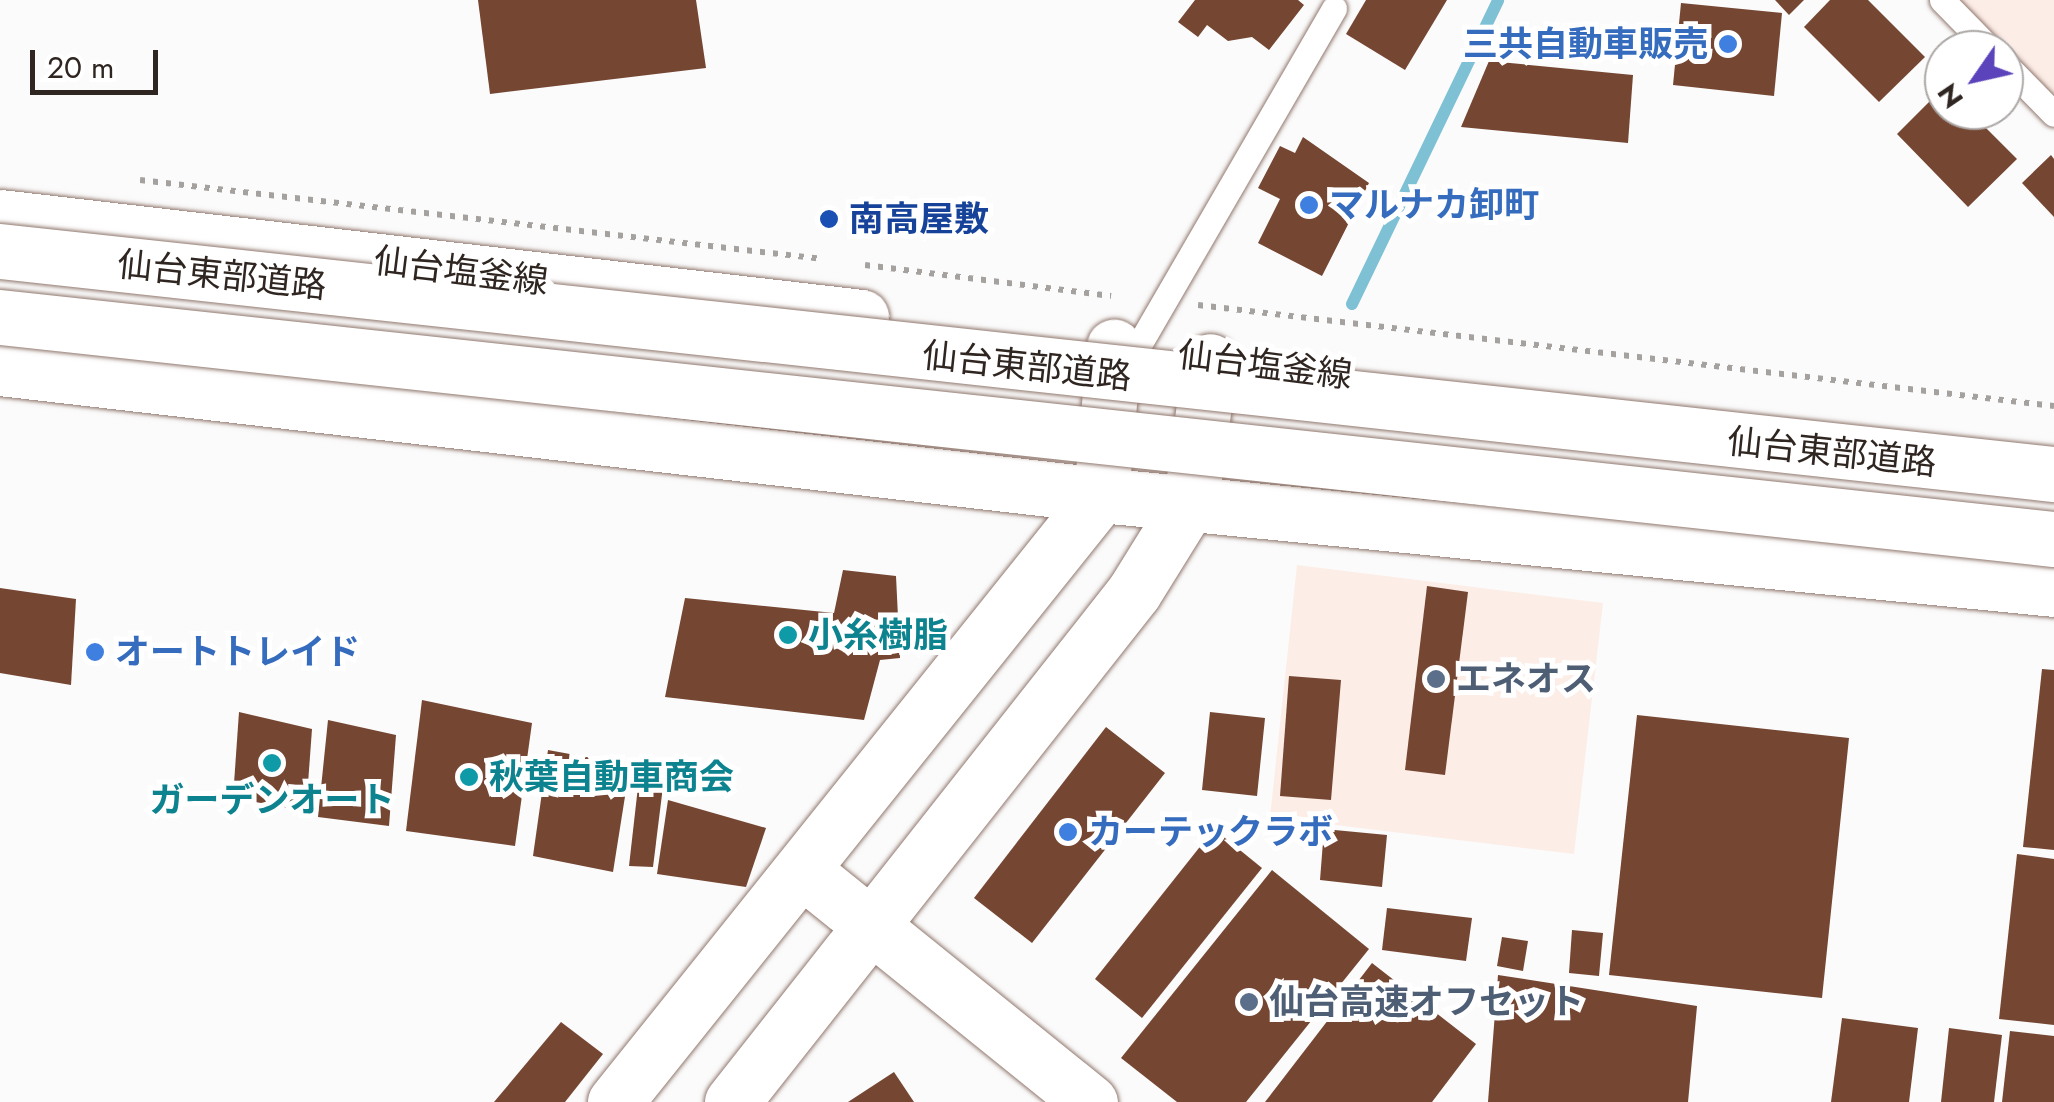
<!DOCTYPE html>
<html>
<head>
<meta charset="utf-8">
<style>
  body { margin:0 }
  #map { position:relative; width:2054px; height:1102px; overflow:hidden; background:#fbfbfb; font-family:Jost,"Noto Sans JP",sans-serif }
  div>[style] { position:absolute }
  .built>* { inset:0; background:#fcede7 }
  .stream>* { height:12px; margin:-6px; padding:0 6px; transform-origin:6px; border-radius:6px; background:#7ec0d4 }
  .building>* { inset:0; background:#754632 }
  .path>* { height:6px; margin-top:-3px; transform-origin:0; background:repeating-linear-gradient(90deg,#a5a19f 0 5px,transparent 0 13px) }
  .roads { filter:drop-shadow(0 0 2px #91786e) drop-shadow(0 0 2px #91786e) }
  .service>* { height:25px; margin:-12.5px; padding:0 12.5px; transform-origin:12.5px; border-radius:12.5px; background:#fff }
  .tertiary>* { height:55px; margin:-27.5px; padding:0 27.5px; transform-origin:27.5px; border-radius:27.5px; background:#fff }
  .primary>* { height:55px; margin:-27.5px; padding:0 27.5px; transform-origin:27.5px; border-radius:27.5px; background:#fff }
  .bridges { filter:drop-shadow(0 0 2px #91786e) drop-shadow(0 0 2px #91786e) }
  .motorway-bridge>* { height:55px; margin:-27.5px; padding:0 27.5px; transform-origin:27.5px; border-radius:27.5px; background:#fff }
  .dots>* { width:28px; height:28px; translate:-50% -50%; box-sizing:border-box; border:5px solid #fff; border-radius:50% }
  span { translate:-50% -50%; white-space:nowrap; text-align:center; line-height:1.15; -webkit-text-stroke:10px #fff; paint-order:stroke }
  .shop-label { font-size:35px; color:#366cbe; font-weight:700 }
  .right { translate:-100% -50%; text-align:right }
  .left { translate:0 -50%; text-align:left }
  .transit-label { font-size:35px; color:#164399; font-weight:700 }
  .street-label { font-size:35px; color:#302621 }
  .culture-label { font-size:35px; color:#0d838f; font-weight:700 }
  .service-label { font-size:35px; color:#4e5e75; font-weight:700 }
  .north { position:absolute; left:1924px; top:30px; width:100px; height:100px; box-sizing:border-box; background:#fff; border:2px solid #aca8a6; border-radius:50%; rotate:236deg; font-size:28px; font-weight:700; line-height:40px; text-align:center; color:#302621 }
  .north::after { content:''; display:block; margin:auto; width:35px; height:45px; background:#5b43bb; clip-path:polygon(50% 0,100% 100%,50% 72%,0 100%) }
  .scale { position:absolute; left:30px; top:50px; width:128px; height:45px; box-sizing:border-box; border:5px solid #302621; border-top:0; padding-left:12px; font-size:30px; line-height:35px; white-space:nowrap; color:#302621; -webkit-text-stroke:8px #fff; paint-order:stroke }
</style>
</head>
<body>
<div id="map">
  <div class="built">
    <i style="clip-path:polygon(1953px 0,2054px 0,2054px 101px,2004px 50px)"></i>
    <i style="clip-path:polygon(1297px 565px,1603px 603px,1574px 854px,1270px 817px)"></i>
  </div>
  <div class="stream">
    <i style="left:1352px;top:304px;width:337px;rotate:-64.3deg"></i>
  </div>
  <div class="building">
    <i style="clip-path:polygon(478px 0,696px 0,706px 68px,490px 94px)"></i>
    <i style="clip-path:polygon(1195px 0,1298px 0,1304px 5px,1269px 50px,1252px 37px,1228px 41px,1207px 25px,1198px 37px,1178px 22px)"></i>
    <i style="clip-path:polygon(1366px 0,1447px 0,1405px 70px,1346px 34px)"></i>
    <i style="clip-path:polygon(1775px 0,1804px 0,1789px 15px)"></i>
    <i style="clip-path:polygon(1830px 0,1868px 0,1925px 57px,1879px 102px,1804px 27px)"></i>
    <i style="clip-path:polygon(1681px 3px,1782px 13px,1774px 96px,1673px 85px)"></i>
    <i style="clip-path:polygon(1489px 61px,1633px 75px,1628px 143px,1461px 127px)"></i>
    <i style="clip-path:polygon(1944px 87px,1944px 110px,1968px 110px,2017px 159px,1968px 207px,1897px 134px)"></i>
    <i style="clip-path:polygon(1303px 137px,1369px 183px,1322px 276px,1258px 243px,1280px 199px,1258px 188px,1280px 146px,1295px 153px)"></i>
    <i style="clip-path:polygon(2051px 155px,2054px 159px,2054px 217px,2022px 183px)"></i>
    <i style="clip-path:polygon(843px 570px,896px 576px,900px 658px,880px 660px,864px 720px,665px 697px,685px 598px,834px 613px)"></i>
    <i style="clip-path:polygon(1427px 586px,1468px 592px,1445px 775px,1405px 770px)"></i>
    <i style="clip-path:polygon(0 588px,76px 599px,71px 685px,0 673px)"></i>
    <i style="clip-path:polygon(2042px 669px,2054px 670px,2054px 850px,2023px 847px)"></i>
    <i style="clip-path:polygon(1289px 676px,1341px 680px,1331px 800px,1280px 796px)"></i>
    <i style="clip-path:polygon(422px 700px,532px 723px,515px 846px,406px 831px)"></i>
    <i style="clip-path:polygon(239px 712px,312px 729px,306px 811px,233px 798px)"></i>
    <i style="clip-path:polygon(1210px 712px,1265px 718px,1257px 796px,1202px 790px)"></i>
    <i style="clip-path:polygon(1637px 715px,1849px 738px,1822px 998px,1609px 975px)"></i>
    <i style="clip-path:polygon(328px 720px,396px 735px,389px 826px,318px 817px)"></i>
    <i style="clip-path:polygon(1106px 727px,1165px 773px,1032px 943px,974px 898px)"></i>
    <i style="clip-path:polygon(548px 750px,630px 765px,613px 872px,533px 856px)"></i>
    <i style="clip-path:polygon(640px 769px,665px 770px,653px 867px,629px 866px)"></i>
    <i style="clip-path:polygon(668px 800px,766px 828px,746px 887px,657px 874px)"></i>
    <i style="clip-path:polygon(1214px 829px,1262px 868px,1142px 1018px,1095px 979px)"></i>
    <i style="clip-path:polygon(1324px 829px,1387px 835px,1382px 887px,1320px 880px)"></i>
    <i style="clip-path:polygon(2017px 854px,2054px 859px,2054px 1025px,1999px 1019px)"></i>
    <i style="clip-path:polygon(1272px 870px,1369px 949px,1246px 1102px,1177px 1102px,1121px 1058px)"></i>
    <i style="clip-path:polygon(1387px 908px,1472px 918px,1466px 961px,1382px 950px)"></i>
    <i style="clip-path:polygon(1572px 930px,1603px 933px,1599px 976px,1569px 973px)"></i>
    <i style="clip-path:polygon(1502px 937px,1528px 941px,1523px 971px,1497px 966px)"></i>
    <i style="clip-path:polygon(1372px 963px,1476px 1044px,1432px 1102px,1265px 1102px)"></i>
    <i style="clip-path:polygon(1498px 975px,1697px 1006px,1688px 1102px,1488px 1102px)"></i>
    <i style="clip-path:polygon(1842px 1018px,1918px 1028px,1909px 1102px,1831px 1102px)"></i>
    <i style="clip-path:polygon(561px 1022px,603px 1054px,565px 1102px,494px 1102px)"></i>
    <i style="clip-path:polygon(1949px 1028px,2002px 1035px,1994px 1102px,1941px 1102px)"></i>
    <i style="clip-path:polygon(2010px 1031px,2054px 1036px,2054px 1102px,2002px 1102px)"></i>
    <i style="clip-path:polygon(894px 1072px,914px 1102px,848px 1102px)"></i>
  </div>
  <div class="path">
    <i style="left:140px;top:180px;width:688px;rotate:6.6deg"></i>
    <i style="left:865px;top:265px;width:248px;rotate:7.2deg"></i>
    <i style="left:1198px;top:305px;width:862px;rotate:6.73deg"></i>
  </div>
  <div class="roads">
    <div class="service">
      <i style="left:1942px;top:0;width:70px;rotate:45.6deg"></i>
      <i style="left:2004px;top:63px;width:71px;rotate:45.6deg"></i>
      <i style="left:1136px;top:350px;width:395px;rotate:-59.9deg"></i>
    </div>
    <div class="tertiary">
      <i style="left:802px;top:870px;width:370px;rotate:38.9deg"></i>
      <i style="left:615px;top:1102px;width:778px;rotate:-51.32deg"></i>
      <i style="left:1101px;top:495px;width:149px;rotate:-85deg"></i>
      <i style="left:732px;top:1102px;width:649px;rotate:-51.75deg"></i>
      <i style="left:1134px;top:592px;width:108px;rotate:-58.2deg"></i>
      <i style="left:1191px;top:500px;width:140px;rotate:-82.2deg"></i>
    </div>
    <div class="primary">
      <i style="left:0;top:217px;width:867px;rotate:6.62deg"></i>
      <i style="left:0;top:368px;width:1108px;rotate:6.58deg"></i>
      <i style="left:1101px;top:495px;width:958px;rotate:5.63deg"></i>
    </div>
  </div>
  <div class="bridges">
    <div class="motorway-bridge">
      <i style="left:0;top:251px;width:2066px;rotate:6.2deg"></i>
      <i style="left:0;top:317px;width:2066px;rotate:6.17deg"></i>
    </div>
  </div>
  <div class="dots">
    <i style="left:1728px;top:44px;background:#3f7fe0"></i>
    <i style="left:1309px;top:205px;background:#3f7fe0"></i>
    <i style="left:829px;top:219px;background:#1a4fb4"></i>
    <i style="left:788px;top:635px;background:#0f9aa8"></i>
    <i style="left:95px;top:652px;background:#3f7fe0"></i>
    <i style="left:1436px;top:679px;background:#5c6f8a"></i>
    <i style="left:272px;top:763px;background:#0f9aa8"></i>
    <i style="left:469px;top:777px;background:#0f9aa8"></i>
    <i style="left:1068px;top:832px;background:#3f7fe0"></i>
    <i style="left:1249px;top:1002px;background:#5c6f8a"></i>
  </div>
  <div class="shop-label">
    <span class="right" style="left:1708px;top:44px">三共自動車販売</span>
    <span class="left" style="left:1329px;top:205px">マルナカ卸町</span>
    <span class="left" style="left:115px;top:652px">オートトレイド</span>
    <span class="left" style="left:1088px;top:832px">カーテックラボ</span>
  </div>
  <div class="transit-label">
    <span class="left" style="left:849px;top:219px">南高屋敷</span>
  </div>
  <div class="street-label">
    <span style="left:461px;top:271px;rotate:7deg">仙台塩釜線</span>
    <span style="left:222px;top:275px;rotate:6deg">仙台東部道路</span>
    <span style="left:1265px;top:365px;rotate:7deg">仙台塩釜線</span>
    <span style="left:1027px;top:366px;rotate:6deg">仙台東部道路</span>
    <span style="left:1832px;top:452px;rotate:6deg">仙台東部道路</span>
  </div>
  <div class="culture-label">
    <span class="left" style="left:808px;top:635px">小糸樹脂</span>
    <span class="left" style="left:489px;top:777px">秋葉自動車商会</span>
    <span style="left:272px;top:800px">ガーデンオート</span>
  </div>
  <div class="service-label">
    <span class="left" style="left:1456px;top:679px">エネオス</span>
    <span class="left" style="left:1269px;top:1002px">仙台高速オフセット</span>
  </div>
  <div class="north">N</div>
  <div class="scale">20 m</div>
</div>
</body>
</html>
